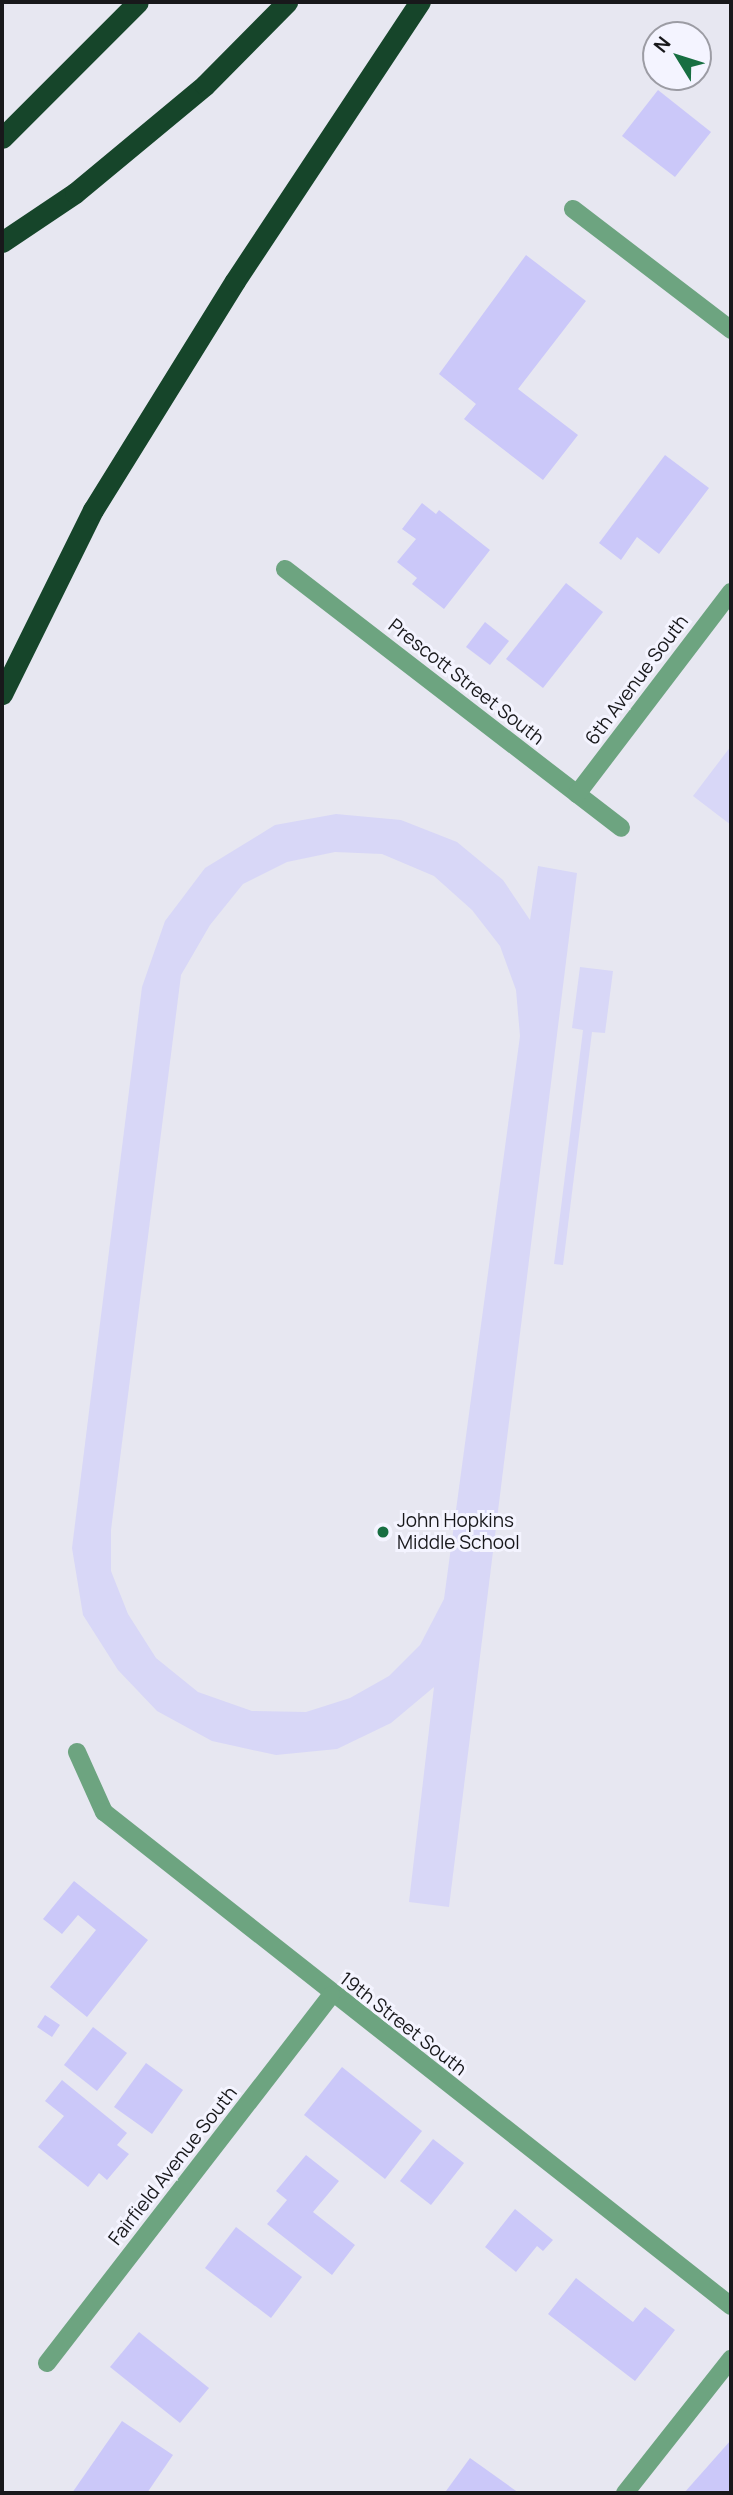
<!DOCTYPE html>
<html>
<head>
<meta charset="utf-8">
<style>
  body { margin:0 }
  #map { position:relative; width:733px; height:2495px; overflow:hidden; background:#e7e7f1; font-family:Manrope,sans-serif }
  div>[style] { position:absolute }
  .green>* { inset:0; background:#d8d7f7 }
  .building>* { inset:0; background:#cbc8f9 }
  .minor>* { height:18px; margin:-9px; padding:0 9px; transform-origin:9px; border-radius:9px; background:#6da480 }
  .motorway>* { height:21px; margin:-10.5px; padding:0 10.5px; transform-origin:10.5px; border-radius:10.5px; background:#16452a }
  .dots>* { width:19px; height:19px; translate:-50% -50%; box-sizing:border-box; border:4px solid #f4f4ff; border-radius:50% }
  span { translate:-50% -50%; white-space:nowrap; text-align:center; line-height:1.15; -webkit-text-stroke:6px #f4f4ff; paint-order:stroke }
  .street-label { font-size:19px; color:#18181b }
  .poi-label { font-size:19px; color:#18181b }
  .left { translate:0 -50%; text-align:left }
  .frame { position:absolute; inset:0; border:4px solid #18181b; pointer-events:none }
  .north { position:absolute; left:642px; top:21px; width:70px; height:70px; box-sizing:border-box; background:#f4f4ff; border:2px solid #9c9ca4; border-radius:50%; rotate:308deg; font-size:19px; font-weight:700; line-height:28px; text-align:center; color:#18181b }
  .north::after { content:''; display:block; margin:auto; width:24px; height:32px; background:#176e41; clip-path:polygon(50% 0,100% 100%,50% 72%,0 100%) }
</style>
</head>
<body>
<div id="map">
  <div class="green">
    <i style="clip-path:polygon(731px 746px,731px 825px,693px 796px)"></i>
    <i style="clip-path:polygon(evenodd,336px 814px,401px 820px,457px 842px,503px 880px,530px 920px,538px 866px,577px 873px,449px 1907px,409px 1902px,434px 1687px,391px 1723px,337px 1749px,276px 1755px,212px 1741px,157px 1711px,118px 1670px,83px 1615px,72px 1548px,142px 987px,165px 921px,205px 868px,275px 825px,336px 814px,335px 852px,382px 854px,434px 876px,472px 910px,500px 946px,516px 990px,520px 1036px,444px 1599px,420px 1645px,389px 1676px,350px 1698px,306px 1712px,252px 1711px,198px 1692px,156px 1658px,128px 1614px,111px 1571px,111px 1530px,181px 975px,210px 925px,243px 884px,287px 862px,335px 852px)"></i>
    <i style="clip-path:polygon(580px 967px,613px 971px,605px 1033px,592px 1032px,563px 1265px,554px 1264px,583px 1030px,572px 1028px)"></i>
  </div>
  <div class="building">
    <i style="clip-path:polygon(658px 90px,711px 132px,675px 177px,622px 136px)"></i>
    <i style="clip-path:polygon(526px 255px,586px 301px,518px 389px,578px 435px,543px 480px,464px 419px,476px 404px,439px 374px)"></i>
    <i style="clip-path:polygon(665px 455px,709px 488px,659px 554px,637px 537px,621px 560px,599px 543px)"></i>
    <i style="clip-path:polygon(422px 503px,436px 514px,439px 510px,490px 550px,444px 609px,412px 584px,417px 578px,397px 562px,416px 539px,402px 529px)"></i>
    <i style="clip-path:polygon(566px 583px,603px 612px,543px 688px,506px 659px)"></i>
    <i style="clip-path:polygon(485px 622px,509px 641px,490px 665px,466px 647px)"></i>
    <i style="clip-path:polygon(74px 1881px,148px 1940px,87px 2017px,50px 1987px,96px 1930px,78px 1915px,62px 1934px,43px 1919px)"></i>
    <i style="clip-path:polygon(45px 2015px,60px 2025px,52px 2037px,37px 2027px)"></i>
    <i style="clip-path:polygon(93px 2027px,127px 2053px,97px 2091px,64px 2065px)"></i>
    <i style="clip-path:polygon(146px 2063px,183px 2090px,152px 2134px,114px 2107px)"></i>
    <i style="clip-path:polygon(342px 2067px,422px 2131px,385px 2179px,304px 2115px)"></i>
    <i style="clip-path:polygon(62px 2080px,127px 2133px,117px 2145px,129px 2154px,107px 2180px,99px 2173px,88px 2187px,38px 2147px,64px 2116px,45px 2101px)"></i>
    <i style="clip-path:polygon(433px 2139px,464px 2163px,431px 2205px,400px 2181px)"></i>
    <i style="clip-path:polygon(306px 2155px,339px 2181px,313px 2212px,355px 2245px,332px 2275px,267px 2224px,287px 2200px,276px 2191px)"></i>
    <i style="clip-path:polygon(515px 2209px,553px 2240px,543px 2251px,537px 2246px,516px 2272px,485px 2247px)"></i>
    <i style="clip-path:polygon(236px 2227px,302px 2277px,271px 2318px,205px 2268px)"></i>
    <i style="clip-path:polygon(576px 2278px,633px 2322px,645px 2307px,675px 2330px,635px 2381px,548px 2314px)"></i>
    <i style="clip-path:polygon(139px 2332px,209px 2388px,180px 2423px,110px 2367px)"></i>
    <i style="clip-path:polygon(122px 2421px,173px 2455px,147px 2493px,72px 2493px)"></i>
    <i style="clip-path:polygon(731px 2440px,731px 2493px,684px 2493px)"></i>
    <i style="clip-path:polygon(470px 2458px,519px 2493px,446px 2491px)"></i>
  </div>
  <div class="minor">
    <i style="left:573px;top:209px;width:199px;rotate:37.4deg"></i>
    <i style="left:285px;top:569px;width:424px;rotate:37.6deg"></i>
    <i style="left:577px;top:794px;width:254px;rotate:-52.7deg"></i>
    <i style="left:77px;top:1752px;width:66px;rotate:65.8deg"></i>
    <i style="left:104px;top:1812px;width:798px;rotate:38.23deg"></i>
    <i style="left:47px;top:2363px;width:465px;rotate:-52.3deg"></i>
    <i style="left:625px;top:2493px;width:171px;rotate:-51.7deg"></i>
  </div>
  <div class="motorway">
    <i style="left:2px;top:138px;width:192px;rotate:-45deg"></i>
    <i style="left:2px;top:242px;width:88px;rotate:-33.9deg"></i>
    <i style="left:75px;top:193px;width:169px;rotate:-39.7deg"></i>
    <i style="left:205px;top:85px;width:117px;rotate:-45.3deg"></i>
    <i style="left:2px;top:694px;width:205px;rotate:-63.7deg"></i>
    <i style="left:93px;top:510px;width:269px;rotate:-58.2deg"></i>
    <i style="left:235px;top:281px;width:335px;rotate:-56.5deg"></i>
  </div>
  <div class="dots">
    <i style="left:383px;top:1532px;background:#176e41"></i>
  </div>
  <div class="street-label">
    <span style="left:637px;top:680px;rotate:-53deg">6th Avenue South</span>
    <span style="left:466px;top:682px;rotate:38deg">Prescott Street South</span>
    <span style="left:403px;top:2024px;rotate:38deg">19th Street South</span>
    <span style="left:173px;top:2166px;rotate:-52deg">Fairfield Avenue South</span>
  </div>
  <div class="poi-label">
    <span class="left" style="left:397px;top:1532px">John Hopkins<br>Middle School</span>
  </div>
  <div class="frame"></div>
  <div class="north">N</div>
</div>
</body>
</html>
